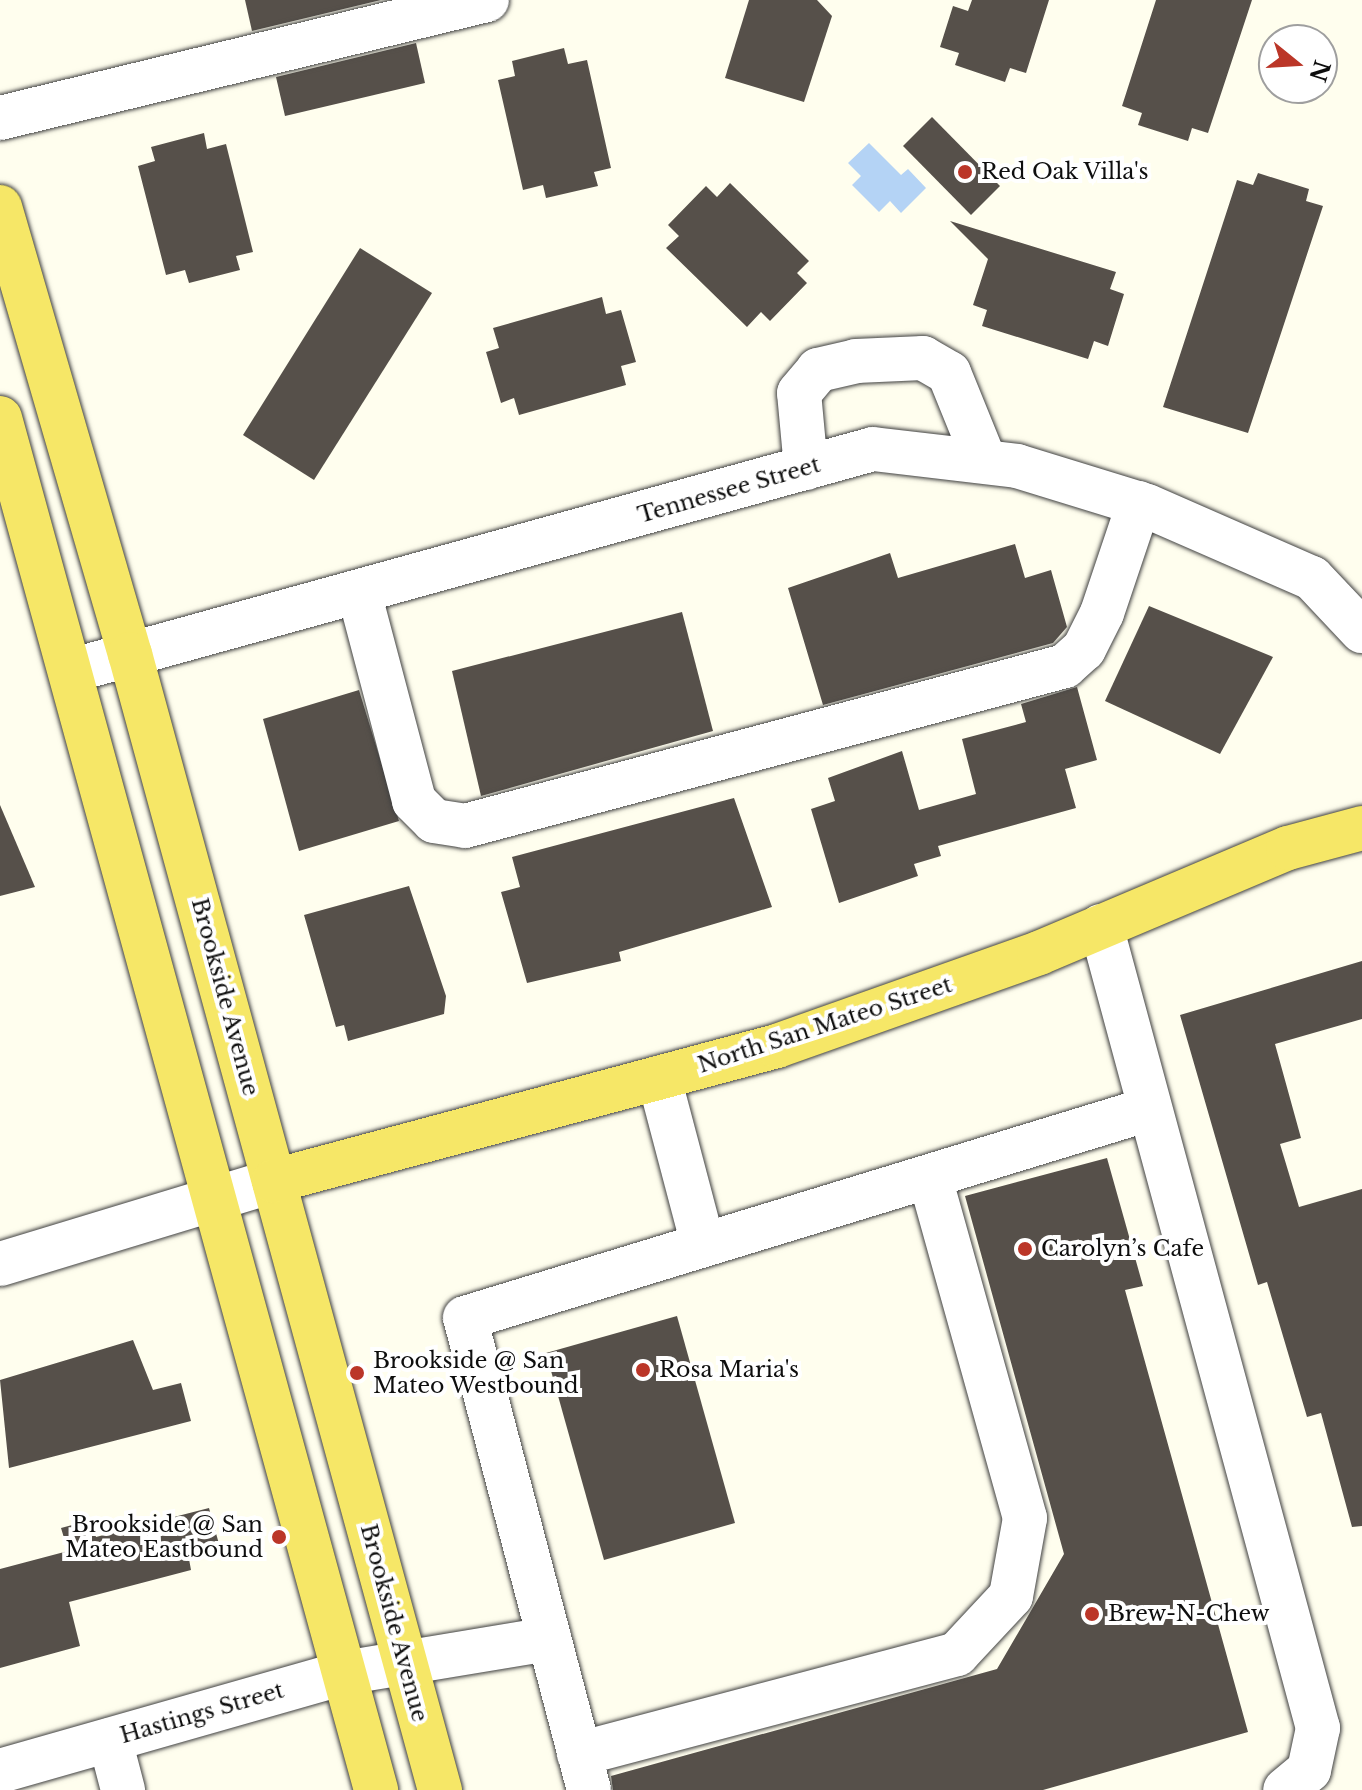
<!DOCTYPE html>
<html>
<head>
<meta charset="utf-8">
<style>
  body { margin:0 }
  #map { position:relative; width:1362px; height:1790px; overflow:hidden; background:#fffeee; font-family:"Libre Baskerville",serif }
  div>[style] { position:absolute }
  .water>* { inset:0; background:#b4d3f5 }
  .building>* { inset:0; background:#56504a }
  .roads { filter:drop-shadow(0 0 2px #414141) drop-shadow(0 0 2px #414141) }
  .minor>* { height:44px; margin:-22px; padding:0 22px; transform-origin:22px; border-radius:22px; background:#fff }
  .major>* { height:44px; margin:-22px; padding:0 22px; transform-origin:22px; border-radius:22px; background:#f6e767 }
  .dots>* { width:22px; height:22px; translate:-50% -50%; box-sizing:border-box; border:4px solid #fff; border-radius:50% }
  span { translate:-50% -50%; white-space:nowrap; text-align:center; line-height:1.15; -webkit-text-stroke:8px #fff; paint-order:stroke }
  .poi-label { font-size:22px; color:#0e0e0e }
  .left { translate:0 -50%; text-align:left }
  .right { translate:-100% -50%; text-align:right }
  .street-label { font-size:22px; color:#0e0e0e }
  .north { position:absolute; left:1258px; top:24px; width:80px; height:80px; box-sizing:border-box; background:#fff; border:2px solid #9f9f9f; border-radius:50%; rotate:108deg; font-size:22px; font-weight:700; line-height:32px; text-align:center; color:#0e0e0e }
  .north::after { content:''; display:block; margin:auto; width:28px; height:36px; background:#bb3628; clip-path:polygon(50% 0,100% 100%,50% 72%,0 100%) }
</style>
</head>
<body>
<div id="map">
  <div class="water">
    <i style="clip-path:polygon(869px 143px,901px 175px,908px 169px,926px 188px,901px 213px,890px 201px,879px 212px,852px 185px,861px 176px,848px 163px)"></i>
  </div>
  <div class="building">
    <i style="clip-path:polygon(245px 0,381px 0,252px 31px)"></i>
    <i style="clip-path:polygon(749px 0,817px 0,832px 16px,804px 102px,725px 78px)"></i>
    <i style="clip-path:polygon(972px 0,1049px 0,1026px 73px,1010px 68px,1005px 82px,955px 65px,959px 53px,940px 47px,953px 6px,968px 11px)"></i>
    <i style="clip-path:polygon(1156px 0,1252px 0,1208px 133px,1192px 128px,1188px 141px,1138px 125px,1142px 113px,1122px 106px)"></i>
    <i style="clip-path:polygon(416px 43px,425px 83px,285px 116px,276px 77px)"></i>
    <i style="clip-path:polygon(564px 48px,568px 64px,587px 60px,611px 168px,594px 172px,598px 186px,546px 198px,543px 185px,523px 190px,498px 80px,515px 76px,512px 61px)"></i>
    <i style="clip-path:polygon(932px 117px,1000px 186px,971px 215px,903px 146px)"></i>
    <i style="clip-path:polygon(204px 133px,207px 149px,226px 144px,253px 252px,236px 256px,240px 270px,189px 283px,185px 270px,166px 275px,138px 166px,155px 161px,151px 147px)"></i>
    <i style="clip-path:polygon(1258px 173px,1309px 189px,1306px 201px,1323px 206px,1248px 433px,1163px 407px,1237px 180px,1253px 185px)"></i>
    <i style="clip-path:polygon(730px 183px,809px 261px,797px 273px,807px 283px,770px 321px,761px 312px,747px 327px,666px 248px,679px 236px,668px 225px,706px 186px,717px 197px)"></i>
    <i style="clip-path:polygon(950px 221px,1116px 272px,1110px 289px,1124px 294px,1108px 346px,1094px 341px,1088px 359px,982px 326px,987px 310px,973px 305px,988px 259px)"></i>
    <i style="clip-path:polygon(360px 248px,432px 293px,314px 480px,243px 435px)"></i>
    <i style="clip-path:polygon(602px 297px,606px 314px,621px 310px,636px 362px,621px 366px,626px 385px,519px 415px,514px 398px,501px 403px,486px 352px,499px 348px,493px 328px)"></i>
    <i style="clip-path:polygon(1015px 544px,1025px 578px,1051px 570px,1067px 627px,1053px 643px,823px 705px,788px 588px,890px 553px,898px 578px)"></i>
    <i style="clip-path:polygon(1149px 606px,1273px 657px,1220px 754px,1105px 701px)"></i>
    <i style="clip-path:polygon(682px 612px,713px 731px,481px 796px,452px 671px)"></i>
    <i style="clip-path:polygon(1077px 687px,1097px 760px,1065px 769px,1076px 808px,938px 846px,941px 856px,914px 864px,918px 876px,839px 903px,811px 809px,835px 801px,828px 778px,902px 751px,919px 810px,976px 794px,962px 739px,1026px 722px,1021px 704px)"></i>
    <i style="clip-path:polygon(359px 690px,399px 821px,299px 851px,263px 719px)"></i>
    <i style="clip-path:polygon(734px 798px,772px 907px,619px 952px,621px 961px,527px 983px,501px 892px,520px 887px,512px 857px)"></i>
    <i style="clip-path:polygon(0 805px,35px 887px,0 896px)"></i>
    <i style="clip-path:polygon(409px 886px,446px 996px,444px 1014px,348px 1041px,344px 1025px,336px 1027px,304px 915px)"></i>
    <i style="clip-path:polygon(1362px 961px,1362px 1019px,1275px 1044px,1301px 1138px,1280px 1144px,1299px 1207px,1362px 1189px,1362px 1526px,1352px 1527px,1321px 1413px,1307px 1417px,1267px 1282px,1258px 1285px,1180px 1015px)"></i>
    <i style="clip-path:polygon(1107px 1158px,1143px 1286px,1125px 1290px,1248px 1732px,1043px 1790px,613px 1790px,611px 1776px,997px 1669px,1064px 1554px,965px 1196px)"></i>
    <i style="clip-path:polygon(677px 1316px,735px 1523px,604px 1560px,546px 1353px)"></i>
    <i style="clip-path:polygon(133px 1340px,153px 1390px,181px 1383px,191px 1421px,9px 1468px,0 1380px)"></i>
    <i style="clip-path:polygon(209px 1508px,219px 1544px,189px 1559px,191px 1570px,69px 1602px,80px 1646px,0 1668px,0 1569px,68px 1551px,61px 1528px,91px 1520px,96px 1537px)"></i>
  </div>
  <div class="roads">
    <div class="minor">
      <i style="left:0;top:118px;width:501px;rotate:-13.62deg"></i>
      <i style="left:806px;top:468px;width:75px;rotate:-95.3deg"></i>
      <i style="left:799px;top:393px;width:30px;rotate:-50deg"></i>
      <i style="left:818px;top:370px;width:39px;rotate:-13deg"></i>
      <i style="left:856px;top:361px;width:67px;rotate:-2.6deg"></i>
      <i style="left:923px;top:358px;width:30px;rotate:30deg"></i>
      <i style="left:949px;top:373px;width:93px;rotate:67.9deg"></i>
      <i style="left:360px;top:596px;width:212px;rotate:75.2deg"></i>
      <i style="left:414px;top:801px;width:28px;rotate:45deg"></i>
      <i style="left:434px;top:821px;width:31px;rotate:9deg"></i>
      <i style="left:465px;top:826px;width:621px;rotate:-14.93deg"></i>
      <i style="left:1065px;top:666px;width:25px;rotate:-42deg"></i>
      <i style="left:1084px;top:649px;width:40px;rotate:-63.4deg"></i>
      <i style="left:1102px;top:613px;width:116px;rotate:-71.4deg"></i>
      <i style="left:70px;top:671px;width:833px;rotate:-15.45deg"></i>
      <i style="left:873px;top:449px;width:145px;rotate:6.7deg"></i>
      <i style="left:1017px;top:466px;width:136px;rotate:17.1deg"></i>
      <i style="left:1147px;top:506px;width:180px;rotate:23.6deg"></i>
      <i style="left:1312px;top:578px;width:73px;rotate:46.7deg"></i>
      <i style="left:1101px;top:926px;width:831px;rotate:74.86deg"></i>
      <i style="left:1318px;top:1728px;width:43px;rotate:102.1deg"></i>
      <i style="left:1309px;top:1770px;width:31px;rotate:140deg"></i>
      <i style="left:659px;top:1078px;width:172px;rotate:75.2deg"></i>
      <i style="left:0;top:1264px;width:286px;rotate:-16.9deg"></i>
      <i style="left:110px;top:1740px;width:52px;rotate:75.4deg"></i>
      <i style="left:579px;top:1754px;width:391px;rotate:-14.8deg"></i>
      <i style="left:957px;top:1654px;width:79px;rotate:-47deg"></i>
      <i style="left:1011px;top:1596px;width:79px;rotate:-79.8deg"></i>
      <i style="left:1025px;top:1518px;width:354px;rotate:-105.6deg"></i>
      <i style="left:0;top:1771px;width:357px;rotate:-15.9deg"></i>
      <i style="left:343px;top:1673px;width:209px;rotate:-9.4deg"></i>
      <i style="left:589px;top:1790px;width:488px;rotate:-104.7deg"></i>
      <i style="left:465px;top:1318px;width:715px;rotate:-16.99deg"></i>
    </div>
    <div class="major">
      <i style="left:0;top:207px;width:466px;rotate:73.8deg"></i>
      <i style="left:130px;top:654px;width:1178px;rotate:74.74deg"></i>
      <i style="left:0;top:418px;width:1423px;rotate:74.67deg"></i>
      <i style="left:274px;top:1181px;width:521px;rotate:-15.02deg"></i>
      <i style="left:777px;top:1046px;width:278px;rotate:-19.5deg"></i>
      <i style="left:1039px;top:953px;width:270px;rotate:-22.9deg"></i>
      <i style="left:1288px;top:848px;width:77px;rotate:-15.1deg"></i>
    </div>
  </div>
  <div class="dots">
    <i style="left:965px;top:172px;background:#bb3628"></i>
    <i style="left:1025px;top:1249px;background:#bb3628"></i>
    <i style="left:643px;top:1370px;background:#bb3628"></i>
    <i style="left:357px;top:1373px;background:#bb3628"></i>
    <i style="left:279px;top:1537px;background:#bb3628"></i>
    <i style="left:1092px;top:1614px;background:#bb3628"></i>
  </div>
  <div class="poi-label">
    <span class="left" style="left:981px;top:172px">Red Oak Villa's</span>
    <span class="left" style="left:1041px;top:1249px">Carolyn’s Cafe</span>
    <span class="left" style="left:373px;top:1373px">Brookside @ San<br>Mateo Westbound</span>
    <span class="left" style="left:659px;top:1370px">Rosa Maria's</span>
    <span class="right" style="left:263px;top:1537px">Brookside @ San<br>Mateo Eastbound</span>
    <span class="left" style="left:1108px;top:1614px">Brew-N-Chew</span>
  </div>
  <div class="street-label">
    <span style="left:729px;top:490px;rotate:-16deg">Tennessee Street</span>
    <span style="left:225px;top:997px;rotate:75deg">Brookside Avenue</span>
    <span style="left:825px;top:1025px;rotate:-18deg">North San Mateo Street</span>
    <span style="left:394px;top:1623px;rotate:75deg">Brookside Avenue</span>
    <span style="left:202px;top:1713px;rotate:-16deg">Hastings Street</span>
  </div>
  <div class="north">N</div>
</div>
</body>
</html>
